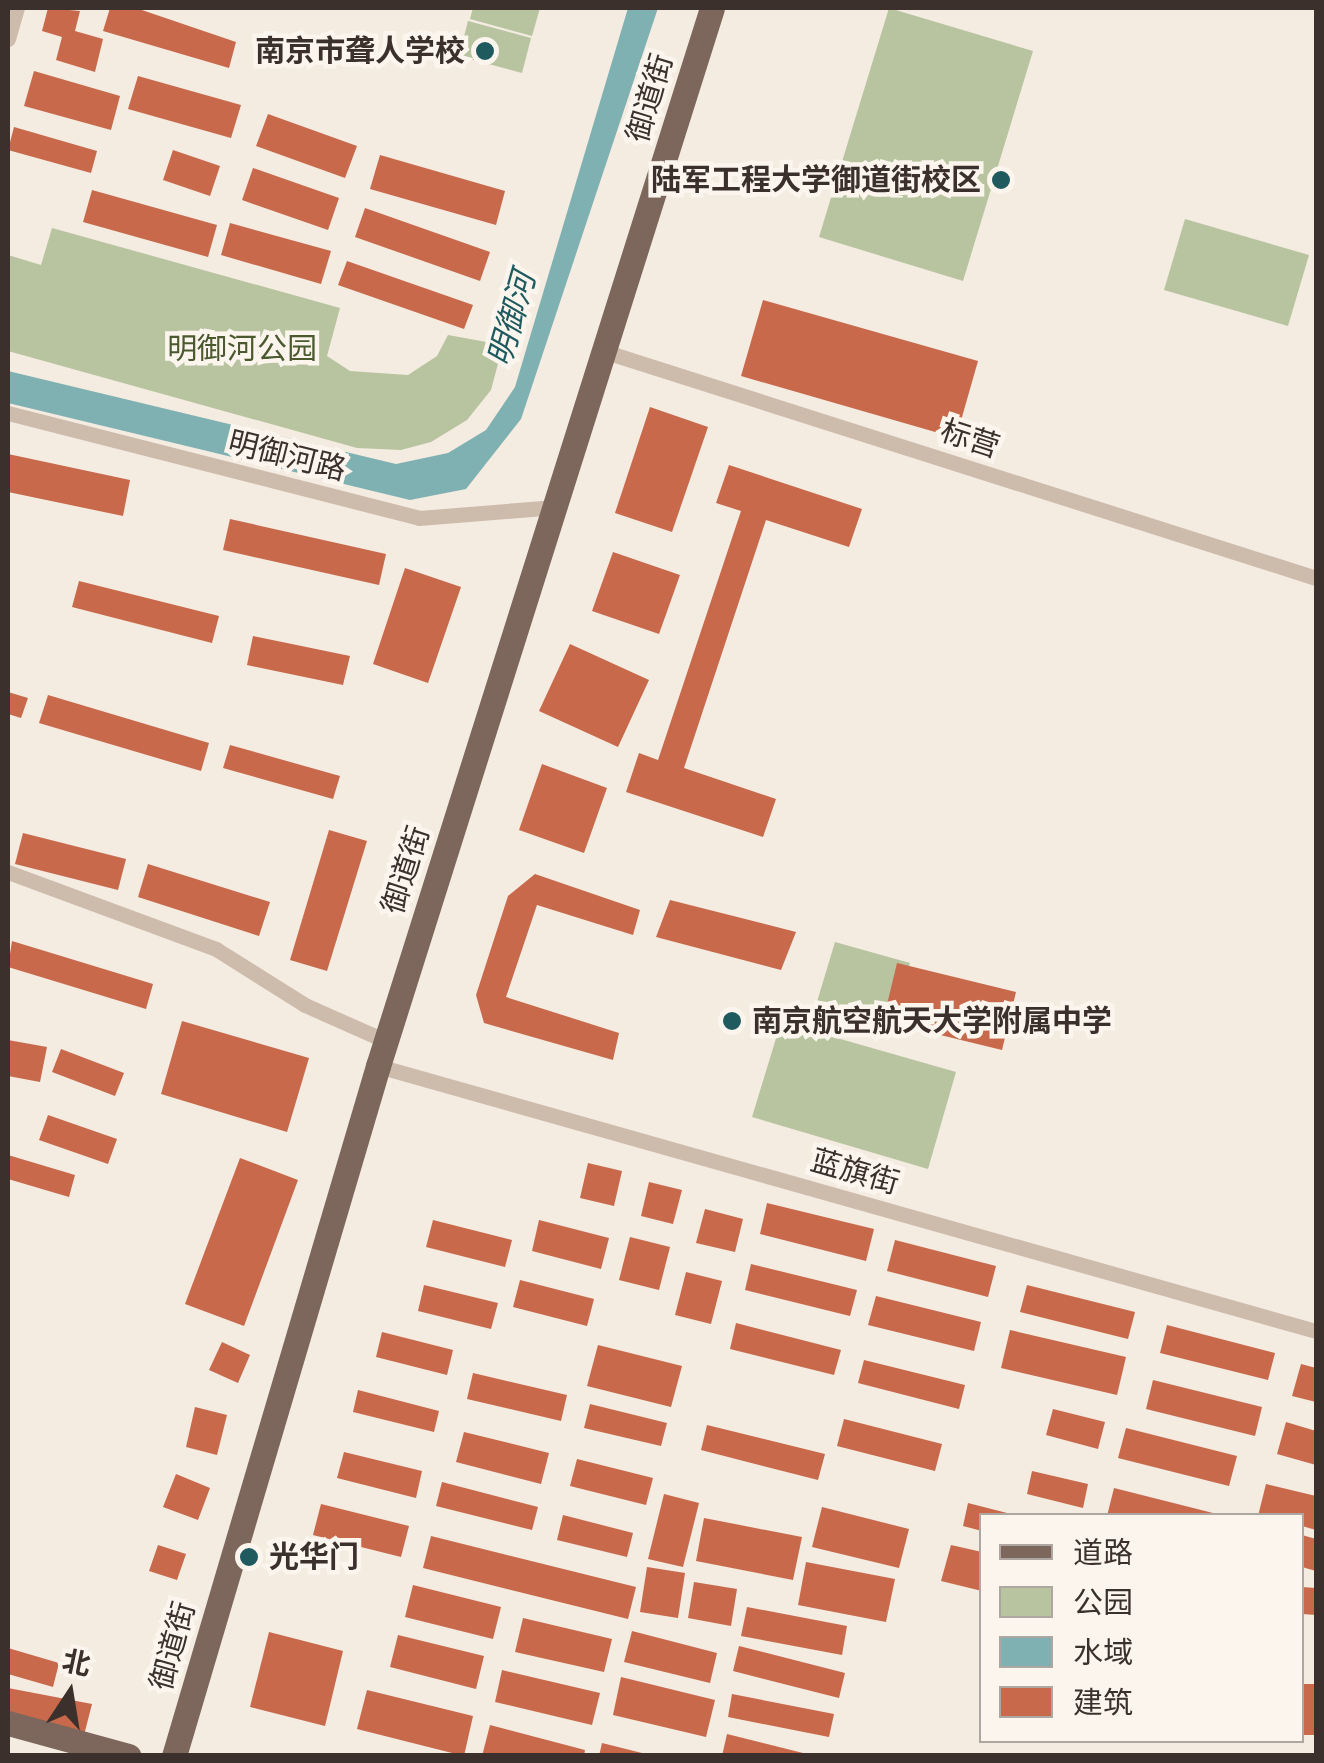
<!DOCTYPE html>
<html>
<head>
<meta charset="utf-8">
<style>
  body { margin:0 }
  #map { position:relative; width:1324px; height:1763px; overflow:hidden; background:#f4ebe1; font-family:Poppins,"Noto Sans SC",sans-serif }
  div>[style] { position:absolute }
  .green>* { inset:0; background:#b8c4a0 }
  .water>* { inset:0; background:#7fb0b2 }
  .building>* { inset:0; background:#c8694b }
  .street>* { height:15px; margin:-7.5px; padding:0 7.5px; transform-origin:7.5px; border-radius:7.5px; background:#cdbbac }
  .primary>* { height:25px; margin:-12.5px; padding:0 12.5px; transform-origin:12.5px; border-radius:12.5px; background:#7d675c }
  .dots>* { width:28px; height:28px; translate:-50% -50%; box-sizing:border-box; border:5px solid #fbf5ee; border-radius:50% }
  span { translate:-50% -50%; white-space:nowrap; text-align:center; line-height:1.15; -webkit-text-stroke:9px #fbf5ee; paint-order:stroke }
  .poi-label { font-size:30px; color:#3b302b; font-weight:700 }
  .right { translate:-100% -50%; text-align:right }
  .left { translate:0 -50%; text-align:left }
  .street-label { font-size:30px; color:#3b302b }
  .park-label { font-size:30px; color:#4a5a2e }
  .water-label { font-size:32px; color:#1f5a5e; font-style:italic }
  .frame { position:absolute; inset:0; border:10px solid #3b302b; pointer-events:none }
  .legend { position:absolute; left:979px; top:1513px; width:325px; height:230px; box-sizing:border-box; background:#fbf5ee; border:2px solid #aea6a0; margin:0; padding:12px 18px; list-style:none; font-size:30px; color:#3b302b }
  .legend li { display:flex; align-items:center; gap:20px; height:50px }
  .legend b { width:50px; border:2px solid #aea6a0 }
  .north { position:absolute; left:20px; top:1643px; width:100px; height:100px; -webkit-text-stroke:8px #fbf5ee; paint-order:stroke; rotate:12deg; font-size:28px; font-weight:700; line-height:40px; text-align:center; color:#3b302b }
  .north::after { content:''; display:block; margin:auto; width:35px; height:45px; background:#3b302b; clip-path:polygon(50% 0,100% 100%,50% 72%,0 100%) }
</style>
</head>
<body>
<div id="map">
  <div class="green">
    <i style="clip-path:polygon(473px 8px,540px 8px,532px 36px,470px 19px)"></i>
    <i style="clip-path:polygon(889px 8px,1033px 51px,963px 281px,819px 237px)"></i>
    <i style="clip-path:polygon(468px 21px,531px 38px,522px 73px,459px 56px)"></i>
    <i style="clip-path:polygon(1185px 219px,1309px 255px,1288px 326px,1164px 290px)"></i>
    <i style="clip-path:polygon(52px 228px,340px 308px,327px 356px,350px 371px,408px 375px,437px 356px,448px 335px,503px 345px,491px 390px,467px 420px,431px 442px,401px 450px,357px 448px,8px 351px,8px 255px,41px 265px)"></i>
    <i style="clip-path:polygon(835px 942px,910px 963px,890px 1026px,816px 1005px)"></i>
    <i style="clip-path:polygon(781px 1022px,956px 1072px,928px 1169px,752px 1117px)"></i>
  </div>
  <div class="water">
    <i style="clip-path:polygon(628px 8px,658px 8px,521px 419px,466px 489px,410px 500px,8px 403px,8px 371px,396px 464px,448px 453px,486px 430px,515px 387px)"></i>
  </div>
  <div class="building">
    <i style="clip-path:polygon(48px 8px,80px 11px,75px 31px,103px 39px,95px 72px,56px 60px,62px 37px,42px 31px)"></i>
    <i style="clip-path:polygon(110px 8px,136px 8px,236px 42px,229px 68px,103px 31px)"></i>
    <i style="clip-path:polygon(34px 71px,120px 96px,111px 130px,24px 106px)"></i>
    <i style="clip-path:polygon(138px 76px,241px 105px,231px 138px,128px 109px)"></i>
    <i style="clip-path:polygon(268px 114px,357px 146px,345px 178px,256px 146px)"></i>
    <i style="clip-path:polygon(14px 127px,97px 151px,91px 173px,8px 150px)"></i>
    <i style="clip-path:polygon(173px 150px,220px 166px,210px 196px,163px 180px)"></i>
    <i style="clip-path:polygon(380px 155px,505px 191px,496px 225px,370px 189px)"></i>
    <i style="clip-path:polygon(253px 168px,339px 198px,328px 230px,242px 200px)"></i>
    <i style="clip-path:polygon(92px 190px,217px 225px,208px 257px,83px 222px)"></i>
    <i style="clip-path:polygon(365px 208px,490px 252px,480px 281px,355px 237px)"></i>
    <i style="clip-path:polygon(230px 223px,331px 251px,321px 284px,221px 255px)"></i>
    <i style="clip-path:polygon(347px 261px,473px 305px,464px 329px,338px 285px)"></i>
    <i style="clip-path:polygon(763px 300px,978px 361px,956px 438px,741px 376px)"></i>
    <i style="clip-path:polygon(650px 407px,708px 427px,672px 532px,615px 513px)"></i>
    <i style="clip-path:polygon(8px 454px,130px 480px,123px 516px,8px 492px)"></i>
    <i style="clip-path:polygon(729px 465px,862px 509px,849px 547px,766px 520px,684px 768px,776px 799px,763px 837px,626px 792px,639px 753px,658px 760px,741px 511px,716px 503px)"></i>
    <i style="clip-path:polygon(230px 519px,386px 554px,379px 585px,223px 550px)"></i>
    <i style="clip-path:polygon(613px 552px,680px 575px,659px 634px,592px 611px)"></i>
    <i style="clip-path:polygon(405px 568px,461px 587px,428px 683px,373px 664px)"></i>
    <i style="clip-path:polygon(79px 581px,219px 616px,212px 643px,72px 607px)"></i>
    <i style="clip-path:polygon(253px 636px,350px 656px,343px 685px,247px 665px)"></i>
    <i style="clip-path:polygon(570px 644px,649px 680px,618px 747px,539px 711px)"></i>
    <i style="clip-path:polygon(8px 692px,28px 698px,21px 718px,8px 714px)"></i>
    <i style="clip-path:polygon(48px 695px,209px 743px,201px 771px,39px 723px)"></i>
    <i style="clip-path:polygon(230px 745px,340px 776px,333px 799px,223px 768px)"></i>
    <i style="clip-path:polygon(542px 764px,607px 788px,584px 853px,519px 830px)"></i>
    <i style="clip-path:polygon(329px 830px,367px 841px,327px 971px,290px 960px)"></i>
    <i style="clip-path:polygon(23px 833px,126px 859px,118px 890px,15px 864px)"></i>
    <i style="clip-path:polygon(148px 864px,270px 902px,259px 936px,138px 897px)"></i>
    <i style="clip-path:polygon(535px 874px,640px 910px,633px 935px,537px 905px,506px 997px,619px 1033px,613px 1060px,484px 1023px,476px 995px,508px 896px)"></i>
    <i style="clip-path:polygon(670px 900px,796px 932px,781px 970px,656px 937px)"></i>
    <i style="clip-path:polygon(12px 941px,153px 984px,146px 1009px,8px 967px)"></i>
    <i style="clip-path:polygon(897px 963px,1016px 992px,1002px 1050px,883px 1021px)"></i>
    <i style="clip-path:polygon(182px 1021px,309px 1058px,287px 1132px,161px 1094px)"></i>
    <i style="clip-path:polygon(8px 1040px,47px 1047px,40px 1082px,8px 1076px)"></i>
    <i style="clip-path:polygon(61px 1049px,124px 1073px,115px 1096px,52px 1072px)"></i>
    <i style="clip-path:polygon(48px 1115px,117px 1139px,108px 1164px,39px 1140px)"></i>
    <i style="clip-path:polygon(8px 1155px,75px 1175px,69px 1197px,8px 1179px)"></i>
    <i style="clip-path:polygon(240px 1158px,298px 1180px,244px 1326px,185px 1304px)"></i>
    <i style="clip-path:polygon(588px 1163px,622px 1171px,614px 1206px,580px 1198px)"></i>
    <i style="clip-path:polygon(649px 1182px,682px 1190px,673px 1224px,641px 1216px)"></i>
    <i style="clip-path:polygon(767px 1203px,874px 1229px,866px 1261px,760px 1234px)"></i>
    <i style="clip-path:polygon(705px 1209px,743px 1219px,735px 1252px,696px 1243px)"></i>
    <i style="clip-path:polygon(433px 1220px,512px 1240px,505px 1267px,426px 1247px)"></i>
    <i style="clip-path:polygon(539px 1220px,609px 1238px,601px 1269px,532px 1251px)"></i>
    <i style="clip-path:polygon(630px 1237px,670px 1247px,659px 1290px,619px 1280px)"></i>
    <i style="clip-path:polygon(895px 1240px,996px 1266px,988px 1297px,887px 1271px)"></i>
    <i style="clip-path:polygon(751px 1264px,857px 1290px,850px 1316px,745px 1290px)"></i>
    <i style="clip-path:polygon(686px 1272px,722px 1281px,711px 1324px,675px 1315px)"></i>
    <i style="clip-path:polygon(520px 1280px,594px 1299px,587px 1326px,513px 1307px)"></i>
    <i style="clip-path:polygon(424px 1285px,498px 1303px,491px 1329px,418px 1311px)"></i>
    <i style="clip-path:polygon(1027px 1285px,1135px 1312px,1128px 1339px,1020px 1312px)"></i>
    <i style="clip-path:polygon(876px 1296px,981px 1322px,974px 1351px,868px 1325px)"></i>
    <i style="clip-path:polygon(736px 1323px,841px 1350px,834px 1375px,730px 1349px)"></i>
    <i style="clip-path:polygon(1167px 1325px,1275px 1353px,1268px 1380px,1160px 1353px)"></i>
    <i style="clip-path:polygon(1010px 1330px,1126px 1357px,1117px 1395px,1001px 1368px)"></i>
    <i style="clip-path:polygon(382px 1332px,453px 1350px,447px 1375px,376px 1357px)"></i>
    <i style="clip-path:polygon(222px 1342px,250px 1355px,238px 1383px,209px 1370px)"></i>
    <i style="clip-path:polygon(598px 1345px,682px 1366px,671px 1407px,587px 1386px)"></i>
    <i style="clip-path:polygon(864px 1360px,965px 1385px,959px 1409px,858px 1383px)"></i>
    <i style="clip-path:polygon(1301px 1364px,1316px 1368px,1316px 1402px,1292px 1396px)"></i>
    <i style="clip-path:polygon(473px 1373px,567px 1395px,561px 1421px,467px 1399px)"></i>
    <i style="clip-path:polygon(1153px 1380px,1262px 1407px,1255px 1436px,1146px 1409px)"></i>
    <i style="clip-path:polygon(358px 1390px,439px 1411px,434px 1432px,353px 1412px)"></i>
    <i style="clip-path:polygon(590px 1404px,667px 1423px,661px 1446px,584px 1428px)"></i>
    <i style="clip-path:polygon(195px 1407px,227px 1415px,217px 1455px,186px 1447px)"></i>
    <i style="clip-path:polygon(1053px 1409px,1105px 1422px,1098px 1449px,1046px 1435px)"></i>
    <i style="clip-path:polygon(844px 1419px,942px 1444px,935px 1471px,837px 1446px)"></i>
    <i style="clip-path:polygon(1286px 1422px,1316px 1431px,1316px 1465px,1277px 1454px)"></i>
    <i style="clip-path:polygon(707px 1425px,825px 1454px,818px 1480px,701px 1450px)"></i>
    <i style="clip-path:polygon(1126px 1428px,1237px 1456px,1229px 1486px,1118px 1458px)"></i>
    <i style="clip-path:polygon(464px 1432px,549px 1453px,541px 1484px,456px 1462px)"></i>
    <i style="clip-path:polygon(344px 1452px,422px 1471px,416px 1498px,337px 1478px)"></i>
    <i style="clip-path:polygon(577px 1459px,653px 1478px,646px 1505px,570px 1486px)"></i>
    <i style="clip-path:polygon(1032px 1471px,1088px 1484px,1083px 1508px,1027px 1494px)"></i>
    <i style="clip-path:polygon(176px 1474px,210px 1488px,198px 1520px,163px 1507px)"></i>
    <i style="clip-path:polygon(442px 1482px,538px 1507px,532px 1530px,436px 1506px)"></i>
    <i style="clip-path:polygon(1266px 1484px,1316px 1496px,1316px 1530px,1302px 1526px,1302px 1516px,1258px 1516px)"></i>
    <i style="clip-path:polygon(1114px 1488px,1217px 1514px,1217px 1516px,1107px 1516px)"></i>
    <i style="clip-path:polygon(664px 1494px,699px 1503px,683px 1567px,648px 1559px)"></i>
    <i style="clip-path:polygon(968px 1503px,1011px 1514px,1011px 1516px,982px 1516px,982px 1531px,963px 1526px)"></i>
    <i style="clip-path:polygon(321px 1504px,409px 1526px,401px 1557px,313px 1535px)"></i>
    <i style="clip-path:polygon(822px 1507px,909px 1529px,899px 1568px,812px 1547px)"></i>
    <i style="clip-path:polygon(563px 1515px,633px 1533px,627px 1557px,557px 1540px)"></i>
    <i style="clip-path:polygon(704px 1518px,802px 1537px,793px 1580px,696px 1561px)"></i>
    <i style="clip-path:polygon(1302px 1535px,1316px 1539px,1316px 1571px,1302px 1567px)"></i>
    <i style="clip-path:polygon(431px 1536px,636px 1587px,628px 1619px,423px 1568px)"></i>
    <i style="clip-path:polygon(158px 1545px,186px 1554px,177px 1580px,149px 1571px)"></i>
    <i style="clip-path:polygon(951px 1545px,982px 1552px,982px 1591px,941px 1581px)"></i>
    <i style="clip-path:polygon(806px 1562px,895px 1579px,886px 1622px,798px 1605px)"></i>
    <i style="clip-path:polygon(647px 1567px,685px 1573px,678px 1618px,640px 1612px)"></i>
    <i style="clip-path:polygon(694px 1582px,737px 1589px,731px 1626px,688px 1618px)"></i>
    <i style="clip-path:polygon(413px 1585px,501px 1607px,493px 1639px,405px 1617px)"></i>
    <i style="clip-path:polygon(1302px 1587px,1316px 1588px,1316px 1615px,1302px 1614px)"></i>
    <i style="clip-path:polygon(747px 1607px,847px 1626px,842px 1655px,741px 1636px)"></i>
    <i style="clip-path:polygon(523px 1618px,612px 1639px,604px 1672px,515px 1652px)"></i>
    <i style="clip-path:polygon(632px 1631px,717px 1653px,710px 1683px,624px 1662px)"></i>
    <i style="clip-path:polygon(269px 1632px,343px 1651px,325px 1726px,250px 1707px)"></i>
    <i style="clip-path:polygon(398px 1635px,484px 1656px,476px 1689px,390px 1667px)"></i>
    <i style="clip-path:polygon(739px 1646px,845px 1673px,839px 1698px,733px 1671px)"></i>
    <i style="clip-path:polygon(8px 1648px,59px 1663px,53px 1687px,8px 1674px)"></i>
    <i style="clip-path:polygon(502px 1670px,600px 1693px,592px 1725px,495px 1702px)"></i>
    <i style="clip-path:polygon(621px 1677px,715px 1700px,706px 1737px,613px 1715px)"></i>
    <i style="clip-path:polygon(1302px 1684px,1316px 1684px,1316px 1735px,1302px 1735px)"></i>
    <i style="clip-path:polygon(8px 1688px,92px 1704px,82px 1743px,8px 1719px)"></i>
    <i style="clip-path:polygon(367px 1690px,473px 1716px,464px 1756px,357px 1729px)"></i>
    <i style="clip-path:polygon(732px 1694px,834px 1714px,829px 1737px,728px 1717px)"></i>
    <i style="clip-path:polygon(490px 1725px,585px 1750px,584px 1756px,482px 1756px)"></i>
    <i style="clip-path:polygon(727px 1734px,807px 1754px,806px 1756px,722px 1756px)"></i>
    <i style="clip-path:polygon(602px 1743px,646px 1754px,646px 1756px,599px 1756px)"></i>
  </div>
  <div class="street">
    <i style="left:8px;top:39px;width:32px;rotate:-74deg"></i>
    <i style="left:606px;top:352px;width:745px;rotate:17.66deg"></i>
    <i style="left:8px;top:413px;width:424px;rotate:14.3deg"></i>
    <i style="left:419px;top:518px;width:137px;rotate:-4.6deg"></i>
    <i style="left:8px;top:872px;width:222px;rotate:20.3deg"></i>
    <i style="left:216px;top:949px;width:105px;rotate:32.2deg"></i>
    <i style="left:305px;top:1005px;width:89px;rotate:24deg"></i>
    <i style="left:378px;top:1066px;width:975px;rotate:15.78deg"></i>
  </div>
  <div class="primary">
    <i style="left:8px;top:1723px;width:125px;rotate:15.3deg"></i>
    <i style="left:174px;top:1756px;width:720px;rotate:-73.53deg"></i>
    <i style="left:378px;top:1066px;width:1109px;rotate:-72.48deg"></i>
  </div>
  <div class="dots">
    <i style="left:485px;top:51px;background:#1f5a5e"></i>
    <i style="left:1001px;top:180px;background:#1f5a5e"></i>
    <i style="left:732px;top:1021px;background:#1f5a5e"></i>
    <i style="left:249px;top:1557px;background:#1f5a5e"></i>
  </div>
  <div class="poi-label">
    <span class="right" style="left:465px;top:51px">南京市聋人学校</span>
    <span class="right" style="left:981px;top:180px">陆军工程大学御道街校区</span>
    <span class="left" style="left:752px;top:1021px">南京航空航天大学附属中学</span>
    <span class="left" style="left:269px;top:1557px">光华门</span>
  </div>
  <div class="street-label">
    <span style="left:650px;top:98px;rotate:-73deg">御道街</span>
    <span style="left:970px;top:439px;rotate:18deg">标营</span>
    <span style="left:287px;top:456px;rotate:14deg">明御河路</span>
    <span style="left:406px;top:870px;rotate:-72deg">御道街</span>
    <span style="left:855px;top:1172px;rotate:16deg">蓝旗街</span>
    <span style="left:173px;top:1646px;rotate:-74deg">御道街</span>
  </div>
  <div class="park-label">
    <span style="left:242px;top:349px">明御河公园</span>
  </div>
  <div class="water-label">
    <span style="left:512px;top:319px;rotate:-74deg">明御河</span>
  </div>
  <div class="frame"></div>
  <ul class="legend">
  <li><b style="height:12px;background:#7d675c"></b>道路</li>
  <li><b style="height:28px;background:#b8c4a0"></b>公园</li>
  <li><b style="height:28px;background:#7fb0b2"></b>水域</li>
  <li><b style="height:28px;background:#c8694b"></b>建筑</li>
  </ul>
  <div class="north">北</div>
</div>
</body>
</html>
